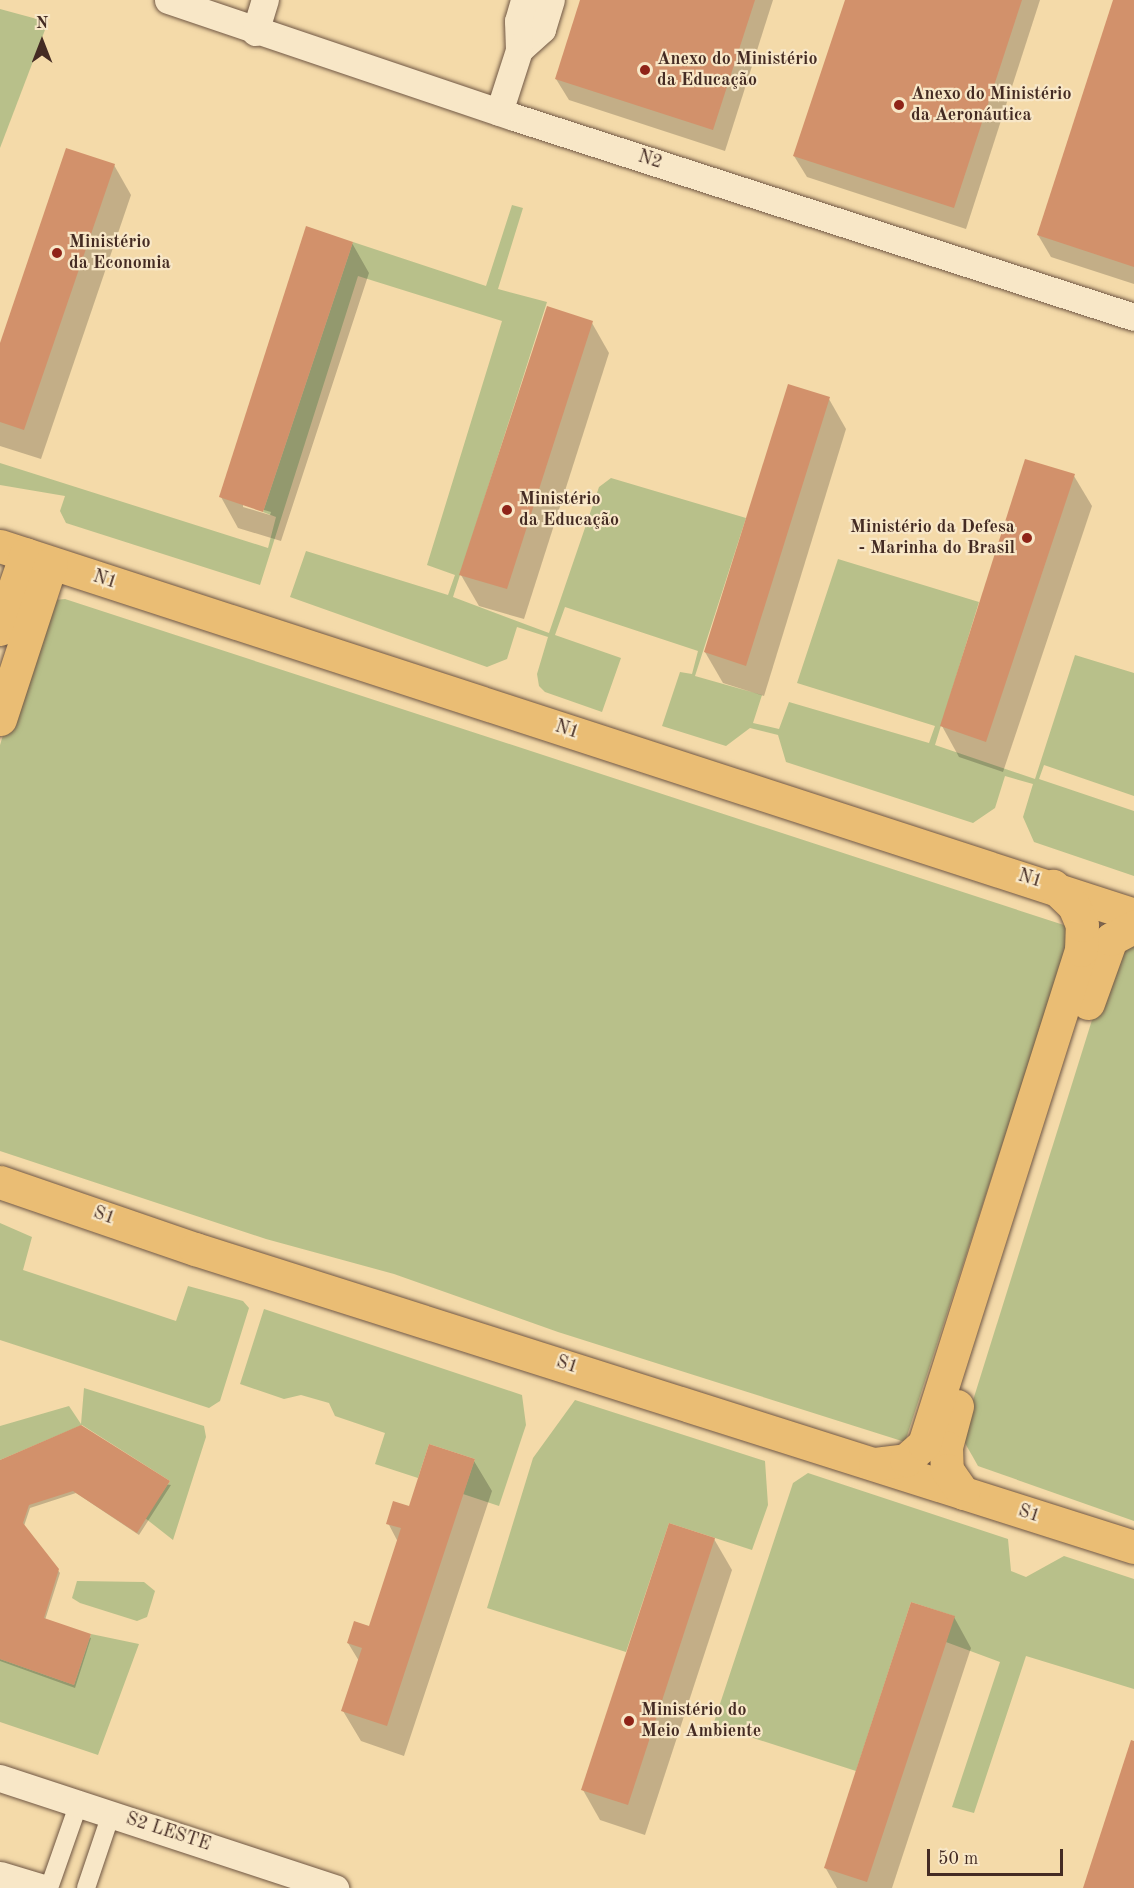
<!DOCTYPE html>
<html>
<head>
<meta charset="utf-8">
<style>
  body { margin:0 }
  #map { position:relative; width:1134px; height:1888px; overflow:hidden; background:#f4daa9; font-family:"Old Standard TT",serif }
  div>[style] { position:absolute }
  .green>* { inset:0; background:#b8c08a }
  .shadow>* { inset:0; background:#0003 }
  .building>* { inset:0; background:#d2916b }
  .roads { filter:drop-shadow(0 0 2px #705744) drop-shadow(0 0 2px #705744) }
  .street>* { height:18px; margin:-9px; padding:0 9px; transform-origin:9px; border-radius:9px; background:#f8e7c7 }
  .secondary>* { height:27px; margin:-13.5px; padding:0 13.5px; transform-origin:13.5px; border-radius:13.5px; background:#f8e7c7 }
  .highway>* { height:33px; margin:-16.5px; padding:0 16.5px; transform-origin:16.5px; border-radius:16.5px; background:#eabd74 }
  .dots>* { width:16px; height:16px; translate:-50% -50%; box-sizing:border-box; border:3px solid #f8e7c7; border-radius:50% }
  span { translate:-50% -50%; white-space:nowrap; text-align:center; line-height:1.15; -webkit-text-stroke:4.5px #f8e7c7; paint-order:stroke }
  .poi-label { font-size:18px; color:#442b23; font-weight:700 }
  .left { translate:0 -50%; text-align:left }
  .right { translate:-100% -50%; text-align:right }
  .street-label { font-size:18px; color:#442b23 }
  .north { position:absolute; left:12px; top:12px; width:60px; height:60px; -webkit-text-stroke:4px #f8e7c7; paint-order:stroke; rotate:0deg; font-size:16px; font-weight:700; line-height:24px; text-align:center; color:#442b23 }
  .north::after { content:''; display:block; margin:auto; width:21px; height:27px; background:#442b23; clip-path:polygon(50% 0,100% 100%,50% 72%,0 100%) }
  .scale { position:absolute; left:927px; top:1849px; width:136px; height:27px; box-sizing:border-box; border:3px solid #442b23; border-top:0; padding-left:8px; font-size:18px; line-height:21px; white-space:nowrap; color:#442b23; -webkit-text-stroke:4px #f8e7c7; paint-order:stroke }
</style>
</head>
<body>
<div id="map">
  <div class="green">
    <i style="clip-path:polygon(0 9px,48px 22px,0 148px)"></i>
    <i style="clip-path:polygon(512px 205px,523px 208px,498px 289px,547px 302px,453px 597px,549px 633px,599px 487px,611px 478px,746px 518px,695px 676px,762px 695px,753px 723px,779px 729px,789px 702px,929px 743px,935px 726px,797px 683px,838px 559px,979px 602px,935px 745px,1035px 779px,1075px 655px,1134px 673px,1134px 796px,1044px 765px,1039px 779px,1134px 811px,1134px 876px,1034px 842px,1023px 817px,1033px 784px,1005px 776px,995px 808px,973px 823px,786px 762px,778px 735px,750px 728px,726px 746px,662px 726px,680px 672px,692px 674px,698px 651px,565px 607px,555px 635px,621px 658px,602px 712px,545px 692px,539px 686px,537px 674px,548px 637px,517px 627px,507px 659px,487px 667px,290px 597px,306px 551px,448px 595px,455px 575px,427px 565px,502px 321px,358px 276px,260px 585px,66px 523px,60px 511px,65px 496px,0 485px,0 463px,268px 548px,276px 517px,263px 512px,353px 242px,486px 286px)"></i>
    <i style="clip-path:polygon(65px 599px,1073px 928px,905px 1442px,558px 1332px,394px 1274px,266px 1239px,0 1151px,0 745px,26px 661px,55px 600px)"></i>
    <i style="clip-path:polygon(1134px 945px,1134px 1521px,978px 1466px,965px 1443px,965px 1426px,1092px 1020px,1121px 951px)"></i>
    <i style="clip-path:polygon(0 1223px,32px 1237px,23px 1270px,176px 1321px,188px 1286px,243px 1301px,249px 1308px,220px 1401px,209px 1408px,0 1340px)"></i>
    <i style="clip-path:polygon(264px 1309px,522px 1395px,526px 1425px,499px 1506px,463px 1494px,475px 1459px,429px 1444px,418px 1478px,375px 1464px,385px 1433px,335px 1416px,329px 1403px,301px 1395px,284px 1399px,240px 1384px)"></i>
    <i style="clip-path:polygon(84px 1388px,204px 1426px,206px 1437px,173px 1540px,145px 1518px,170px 1481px,82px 1425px,0 1460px,0 1426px,69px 1406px,81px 1424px)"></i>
    <i style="clip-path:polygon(575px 1400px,765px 1461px,768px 1505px,752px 1550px,669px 1523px,626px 1652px,487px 1608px,533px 1458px)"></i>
    <i style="clip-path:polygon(808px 1473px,1008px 1539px,1011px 1571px,1026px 1577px,1064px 1556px,1134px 1579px,1134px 1689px,1026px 1656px,974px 1813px,952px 1807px,1000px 1662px,946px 1642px,954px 1616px,911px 1602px,856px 1771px,713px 1725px,793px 1483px)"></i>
    <i style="clip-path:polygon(77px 1581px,144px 1582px,155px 1591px,147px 1617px,137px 1621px,80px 1603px,72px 1598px)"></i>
    <i style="clip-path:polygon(91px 1634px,139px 1644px,98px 1755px,0 1722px,0 1659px,74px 1685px)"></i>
  </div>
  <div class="shadow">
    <i style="clip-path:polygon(582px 0,773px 0,725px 151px,569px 100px,556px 79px)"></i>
    <i style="clip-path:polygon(847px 0,1040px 0,966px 229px,807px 177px,794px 156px)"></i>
    <i style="clip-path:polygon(1114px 0,1134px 0,1134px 284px,1051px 257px,1038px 235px)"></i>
    <i style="clip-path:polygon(114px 165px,131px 195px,41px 459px,0 446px,0 348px)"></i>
    <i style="clip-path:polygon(evenodd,352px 243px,369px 273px,281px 541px,238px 528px,221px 497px,352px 243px,243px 504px,271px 512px,270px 515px,243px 507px,243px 504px)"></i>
    <i style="clip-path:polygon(592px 323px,609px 353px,524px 619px,479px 606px,461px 575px)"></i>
    <i style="clip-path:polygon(829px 399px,846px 429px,764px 696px,723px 683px,705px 652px)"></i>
    <i style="clip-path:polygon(1074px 476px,1092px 506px,1003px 772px,959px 757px,942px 726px)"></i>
    <i style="clip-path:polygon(474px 1461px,492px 1491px,404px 1756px,361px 1741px,343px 1711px,359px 1661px,348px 1643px,370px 1628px,398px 1542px,388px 1523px)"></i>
    <i style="clip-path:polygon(0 1462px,171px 1485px,139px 1535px,76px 1493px,30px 1508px,24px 1526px,60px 1573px,45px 1620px,91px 1638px,75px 1688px,0 1661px)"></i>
    <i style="clip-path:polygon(714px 1539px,732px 1570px,645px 1835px,600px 1820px,583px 1790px)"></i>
    <i style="clip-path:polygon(954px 1617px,971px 1648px,892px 1888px,837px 1888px,825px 1867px)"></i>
  </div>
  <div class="building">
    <i style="clip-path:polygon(580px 0,755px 0,713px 130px,555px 79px)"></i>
    <i style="clip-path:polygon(845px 0,1022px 0,954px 208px,793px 156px)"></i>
    <i style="clip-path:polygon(1113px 0,1134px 0,1134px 267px,1037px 235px)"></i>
    <i style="clip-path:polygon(66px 148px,115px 164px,24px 430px,0 422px,0 343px)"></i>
    <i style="clip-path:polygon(306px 226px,353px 242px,263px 512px,219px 497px)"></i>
    <i style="clip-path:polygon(547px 306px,593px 321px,507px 589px,459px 575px)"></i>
    <i style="clip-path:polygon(788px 384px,830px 397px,746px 666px,704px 652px)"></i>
    <i style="clip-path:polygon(1025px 459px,1075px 474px,986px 742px,940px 726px)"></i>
    <i style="clip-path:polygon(81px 1425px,170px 1481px,137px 1533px,73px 1491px,29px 1505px,23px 1523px,59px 1569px,44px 1618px,91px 1634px,74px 1685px,0 1659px,0 1460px)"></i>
    <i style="clip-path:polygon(429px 1444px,475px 1459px,387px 1726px,341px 1711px,362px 1648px,347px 1643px,354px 1621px,369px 1626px,401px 1528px,386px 1524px,393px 1501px,409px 1506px)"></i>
    <i style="clip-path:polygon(669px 1523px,715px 1538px,628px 1805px,581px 1790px)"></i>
    <i style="clip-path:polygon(911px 1602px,955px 1616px,867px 1882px,824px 1868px)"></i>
    <i style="clip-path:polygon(1131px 1740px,1134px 1741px,1134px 1888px,1083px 1888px)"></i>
  </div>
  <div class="roads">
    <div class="street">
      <i style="left:49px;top:1888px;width:90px;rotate:-70.6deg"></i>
      <i style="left:86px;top:1888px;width:78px;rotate:-71.3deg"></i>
    </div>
    <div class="secondary">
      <i style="left:168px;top:0;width:365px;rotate:18.7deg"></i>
      <i style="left:514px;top:117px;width:651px;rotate:17.88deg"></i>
      <i style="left:255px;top:32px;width:34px;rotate:-73deg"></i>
      <i style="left:519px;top:50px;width:31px;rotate:-42deg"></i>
      <i style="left:542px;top:29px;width:30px;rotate:-73deg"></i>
      <i style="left:499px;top:112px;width:65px;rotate:-72.1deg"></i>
      <i style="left:519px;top:50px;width:29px;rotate:-92deg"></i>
      <i style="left:518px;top:21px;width:22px;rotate:-74deg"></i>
      <i style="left:0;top:1778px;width:353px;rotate:18.2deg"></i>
      <i style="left:0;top:1875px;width:45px;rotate:16.8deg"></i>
    </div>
    <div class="highway">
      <i style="left:0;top:546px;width:1193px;rotate:18.02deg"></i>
      <i style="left:0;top:629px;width:79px;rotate:-70.9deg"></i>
      <i style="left:0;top:719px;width:164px;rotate:-71.9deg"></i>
      <i style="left:1088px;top:1003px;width:68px;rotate:-70.2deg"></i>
      <i style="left:1111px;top:939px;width:26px;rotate:-28deg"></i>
      <i style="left:0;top:1182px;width:206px;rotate:19deg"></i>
      <i style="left:195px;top:1249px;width:985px;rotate:17.61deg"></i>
      <i style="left:957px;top:1406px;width:42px;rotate:105deg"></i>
      <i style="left:946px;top:1447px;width:23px;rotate:88deg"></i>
      <i style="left:947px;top:1470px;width:28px;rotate:55deg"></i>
      <i style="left:875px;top:1464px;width:31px;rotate:-7deg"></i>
      <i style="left:906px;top:1460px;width:24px;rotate:-42deg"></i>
      <i style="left:924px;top:1444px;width:518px;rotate:-72.37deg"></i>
      <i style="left:1081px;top:950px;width:25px;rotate:-88deg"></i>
      <i style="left:1082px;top:925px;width:21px;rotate:-113deg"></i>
      <i style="left:1074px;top:906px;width:29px;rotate:-136deg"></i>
    </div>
  </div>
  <div class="dots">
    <i style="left:645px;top:70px;background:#8f2418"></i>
    <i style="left:899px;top:105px;background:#8f2418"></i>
    <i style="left:57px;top:253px;background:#8f2418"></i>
    <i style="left:507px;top:510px;background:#8f2418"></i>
    <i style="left:1027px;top:538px;background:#8f2418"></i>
    <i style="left:629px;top:1721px;background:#8f2418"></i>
  </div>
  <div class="poi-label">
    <span class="left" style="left:657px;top:70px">Anexo do Ministério<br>da Educação</span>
    <span class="left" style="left:911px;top:105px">Anexo do Ministério<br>da Aeronáutica</span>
    <span class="left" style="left:69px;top:253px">Ministério<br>da Economia</span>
    <span class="left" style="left:519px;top:510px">Ministério<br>da Educação</span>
    <span class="right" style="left:1015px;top:538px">Ministério da Defesa<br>- Marinha do Brasil</span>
    <span class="left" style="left:641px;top:1721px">Ministério do<br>Meio Ambiente</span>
  </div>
  <div class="street-label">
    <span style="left:650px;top:160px;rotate:17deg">N2</span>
    <span style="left:105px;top:580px;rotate:18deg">N1</span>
    <span style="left:567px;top:730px;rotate:18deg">N1</span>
    <span style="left:1030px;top:879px;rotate:17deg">N1</span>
    <span style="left:104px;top:1216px;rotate:20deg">S1</span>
    <span style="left:567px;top:1365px;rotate:18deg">S1</span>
    <span style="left:1029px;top:1514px;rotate:18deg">S1</span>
    <span style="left:168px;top:1832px;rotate:18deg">S2 LESTE</span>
  </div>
  <div class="north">N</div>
  <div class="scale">50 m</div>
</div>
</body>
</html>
